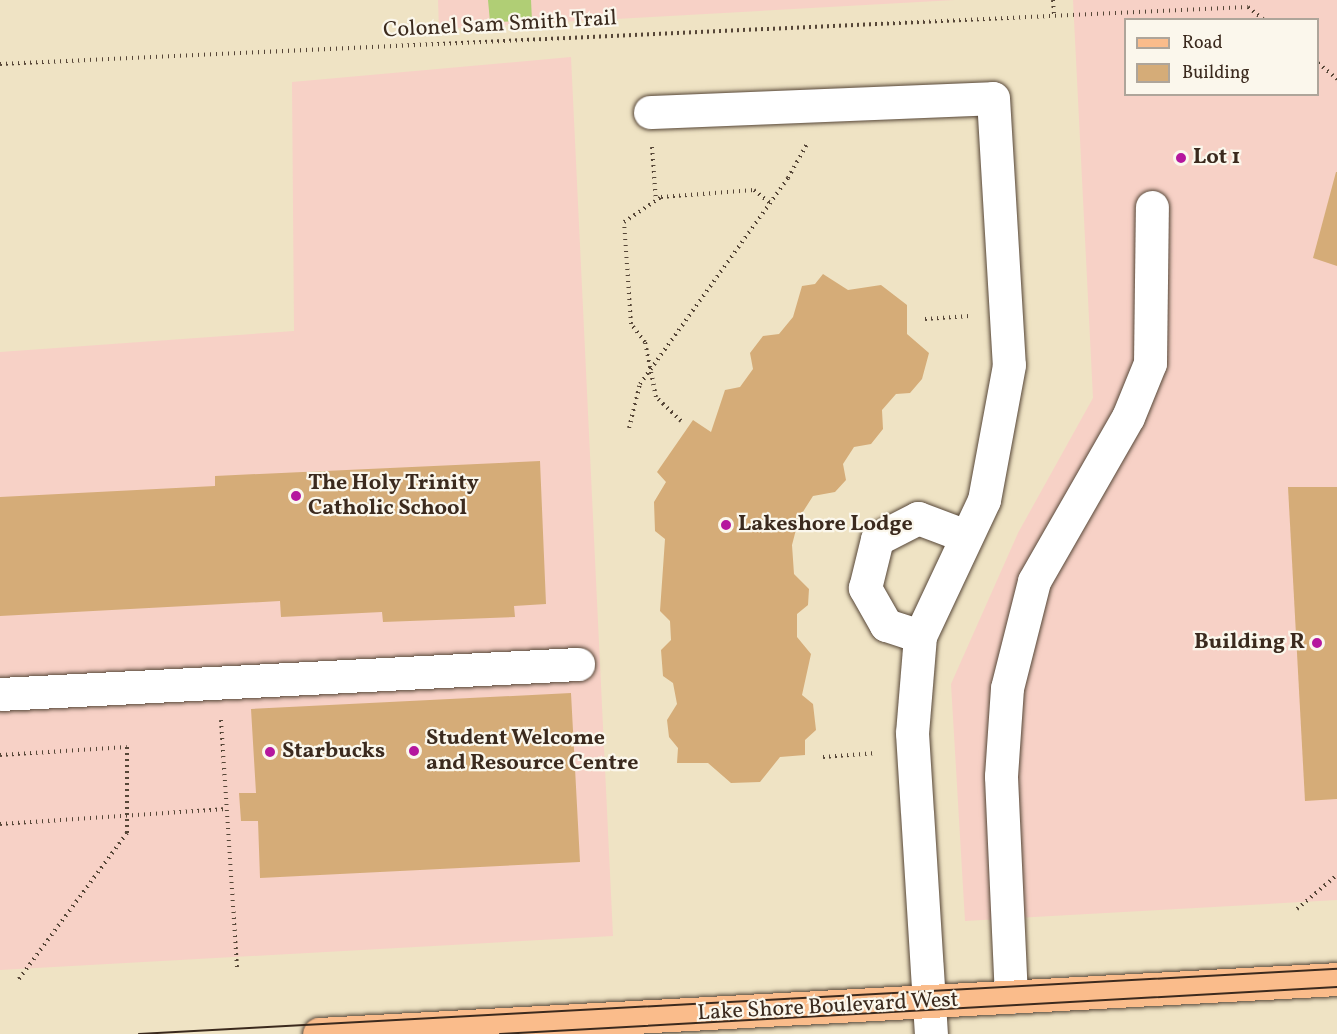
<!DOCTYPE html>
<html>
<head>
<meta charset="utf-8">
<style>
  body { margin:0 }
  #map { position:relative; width:1337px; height:1034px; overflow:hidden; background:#efe3c4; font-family:Vollkorn,serif }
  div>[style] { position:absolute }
  .built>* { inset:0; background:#f7d1c6 }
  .green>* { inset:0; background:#b0ce75 }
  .building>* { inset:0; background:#d5ac78 }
  .path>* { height:4px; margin-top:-2px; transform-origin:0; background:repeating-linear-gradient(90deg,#564637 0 1.5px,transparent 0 6px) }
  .roads { filter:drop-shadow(0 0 2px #564637) drop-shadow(0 0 2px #564637) }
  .minor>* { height:33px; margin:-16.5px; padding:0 16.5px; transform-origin:16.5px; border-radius:16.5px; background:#fff }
  .major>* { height:33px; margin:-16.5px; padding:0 16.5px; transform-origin:16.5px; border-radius:16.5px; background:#fabc8b }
  .tram>* { height:1.5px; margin:-0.75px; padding:0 0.75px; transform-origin:0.75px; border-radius:0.75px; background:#3b2a1e }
  .dots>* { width:16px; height:16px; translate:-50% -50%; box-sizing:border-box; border:3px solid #fbf7ec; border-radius:50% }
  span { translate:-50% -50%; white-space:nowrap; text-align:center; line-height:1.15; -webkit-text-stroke:4.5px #fbf7ec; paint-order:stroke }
  .street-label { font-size:22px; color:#3b2a1e }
  .poi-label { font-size:22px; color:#3b2a1e; font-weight:700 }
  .left { translate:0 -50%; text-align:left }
  .right { translate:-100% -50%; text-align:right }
  .legend { position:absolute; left:1124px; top:18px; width:195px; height:78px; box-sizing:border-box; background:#fbf7ec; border:2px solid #aea59a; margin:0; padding:8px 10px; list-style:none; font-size:18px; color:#3b2a1e }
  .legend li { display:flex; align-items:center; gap:12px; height:30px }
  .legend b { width:30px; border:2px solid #aea59a }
</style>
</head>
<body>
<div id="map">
  <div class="built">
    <i style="clip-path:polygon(438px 0,955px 0,439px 29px)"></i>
    <i style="clip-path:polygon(evenodd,1073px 0,1337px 0,1337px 900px,965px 921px,951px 684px,1018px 533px,1093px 398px,1073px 0,1126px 20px,1318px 20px,1318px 94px,1126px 94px,1126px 20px)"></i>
    <i style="clip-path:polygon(571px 57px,613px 936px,0 970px,0 352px,294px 331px,292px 82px)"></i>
  </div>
  <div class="green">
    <i style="clip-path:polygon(488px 0,531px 0,532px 21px,490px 22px)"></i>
  </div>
  <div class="building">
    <i style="clip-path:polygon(1336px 172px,1337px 172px,1337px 266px,1313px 258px)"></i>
    <i style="clip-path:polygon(823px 274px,848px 290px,881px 285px,907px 305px,907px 334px,929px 353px,922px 379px,910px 393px,896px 394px,882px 410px,883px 429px,871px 444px,854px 447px,843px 464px,846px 480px,835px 492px,813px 496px,799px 518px,792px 545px,794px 574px,809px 589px,808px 605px,797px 614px,797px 637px,811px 654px,802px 695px,813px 704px,816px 730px,805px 740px,805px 755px,780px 757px,760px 782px,731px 783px,708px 763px,677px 763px,678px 748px,669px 737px,667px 720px,677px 704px,673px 683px,663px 676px,661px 650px,671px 640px,670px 621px,660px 611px,665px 539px,655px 531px,654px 502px,666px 482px,657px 472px,693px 420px,711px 432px,725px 390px,740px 387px,753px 369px,750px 353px,763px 336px,779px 334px,793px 317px,802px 286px,815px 284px)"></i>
    <i style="clip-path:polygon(540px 461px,546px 604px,514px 606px,515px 617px,383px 622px,382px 612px,281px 617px,280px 601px,0 616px,0 497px,215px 486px,215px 476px)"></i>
    <i style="clip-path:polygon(1288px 487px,1337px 487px,1337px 799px,1305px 801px)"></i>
    <i style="clip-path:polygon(571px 693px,580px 862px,260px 878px,258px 821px,241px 821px,239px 793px,256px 793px,251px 709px)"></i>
  </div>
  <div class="path">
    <i style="left:1053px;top:0;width:16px;rotate:86deg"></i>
    <i style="left:1318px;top:63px;width:25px;rotate:40deg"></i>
    <i style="left:0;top:64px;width:1249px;rotate:-2.62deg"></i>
    <i style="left:1248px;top:7px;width:21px;rotate:39deg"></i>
    <i style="left:652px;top:147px;width:53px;rotate:85.7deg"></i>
    <i style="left:925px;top:319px;width:44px;rotate:-3.9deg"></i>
    <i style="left:681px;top:421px;width:35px;rotate:-136deg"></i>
    <i style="left:656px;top:397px;width:56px;rotate:-101.3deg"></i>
    <i style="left:645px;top:342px;width:23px;rotate:-128deg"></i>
    <i style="left:631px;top:324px;width:102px;rotate:-93.9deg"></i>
    <i style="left:624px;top:222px;width:45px;rotate:-34deg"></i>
    <i style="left:661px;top:197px;width:93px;rotate:-4.3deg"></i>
    <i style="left:754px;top:190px;width:21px;rotate:39deg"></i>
    <i style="left:629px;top:428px;width:45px;rotate:-76deg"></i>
    <i style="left:640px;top:384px;width:254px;rotate:-54.3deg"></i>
    <i style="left:788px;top:178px;width:41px;rotate:-60.9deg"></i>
    <i style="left:221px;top:720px;width:248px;rotate:86.3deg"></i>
    <i style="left:0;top:755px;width:127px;rotate:-3.6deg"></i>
    <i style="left:127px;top:747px;width:86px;rotate:90deg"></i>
    <i style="left:127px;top:833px;width:182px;rotate:126.5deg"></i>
    <i style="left:823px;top:757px;width:53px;rotate:-4.3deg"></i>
    <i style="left:0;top:824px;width:227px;rotate:-3.8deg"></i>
    <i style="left:1297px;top:909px;width:52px;rotate:-40.4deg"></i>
  </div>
  <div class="roads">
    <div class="minor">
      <i style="left:650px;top:112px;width:343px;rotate:-2.3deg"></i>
      <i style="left:993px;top:98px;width:267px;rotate:86.6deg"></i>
      <i style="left:1009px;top:365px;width:137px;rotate:100.5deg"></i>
      <i style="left:984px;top:500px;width:150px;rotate:115.2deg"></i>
      <i style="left:920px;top:636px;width:97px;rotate:94.7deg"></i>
      <i style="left:912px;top:733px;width:302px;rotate:86.4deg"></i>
      <i style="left:920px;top:636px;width:36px;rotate:-162deg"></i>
      <i style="left:886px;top:625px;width:43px;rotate:-119.6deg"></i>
      <i style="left:865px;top:588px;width:50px;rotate:-76.2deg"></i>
      <i style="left:877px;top:539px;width:46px;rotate:-27.1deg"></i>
      <i style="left:918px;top:518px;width:51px;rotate:20.6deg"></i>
      <i style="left:0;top:694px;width:579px;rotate:-2.97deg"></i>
      <i style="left:1011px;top:997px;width:221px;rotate:-92.6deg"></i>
      <i style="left:1001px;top:776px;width:88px;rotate:-86.1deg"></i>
      <i style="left:1007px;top:688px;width:110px;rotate:-75.8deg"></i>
      <i style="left:1034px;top:581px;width:189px;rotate:-60.2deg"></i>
      <i style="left:1128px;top:417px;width:58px;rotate:-67.8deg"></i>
      <i style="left:1150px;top:363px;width:156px;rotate:-89.3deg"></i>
    </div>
    <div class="major">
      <i style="left:319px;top:1034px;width:1019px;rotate:-3.09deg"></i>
    </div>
  </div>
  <div class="tram">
    <i style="left:139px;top:1034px;width:1200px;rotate:-3.11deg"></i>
    <i style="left:500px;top:1034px;width:838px;rotate:-3.21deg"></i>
  </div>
  <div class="dots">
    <i style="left:1181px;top:158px;background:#b5179e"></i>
    <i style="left:296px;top:496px;background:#b5179e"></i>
    <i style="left:726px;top:525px;background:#b5179e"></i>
    <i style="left:1317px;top:643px;background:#b5179e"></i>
    <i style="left:414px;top:751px;background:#b5179e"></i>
    <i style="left:270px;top:752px;background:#b5179e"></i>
  </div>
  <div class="street-label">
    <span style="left:500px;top:25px;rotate:-3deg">Colonel Sam Smith Trail</span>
    <span style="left:828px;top:1007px;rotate:-3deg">Lake Shore Boulevard West</span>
  </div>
  <div class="poi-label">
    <span class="left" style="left:1193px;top:158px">Lot 1</span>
    <span class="left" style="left:308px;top:496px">The Holy Trinity<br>Catholic School</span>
    <span class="left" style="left:738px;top:525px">Lakeshore Lodge</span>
    <span class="right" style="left:1305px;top:643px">Building R</span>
    <span class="left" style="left:426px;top:751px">Student Welcome<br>and Resource Centre</span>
    <span class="left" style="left:282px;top:752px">Starbucks</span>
  </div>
  <ul class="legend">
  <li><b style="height:8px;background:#fabc8b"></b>Road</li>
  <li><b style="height:16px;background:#d5ac78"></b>Building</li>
  </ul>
</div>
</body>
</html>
